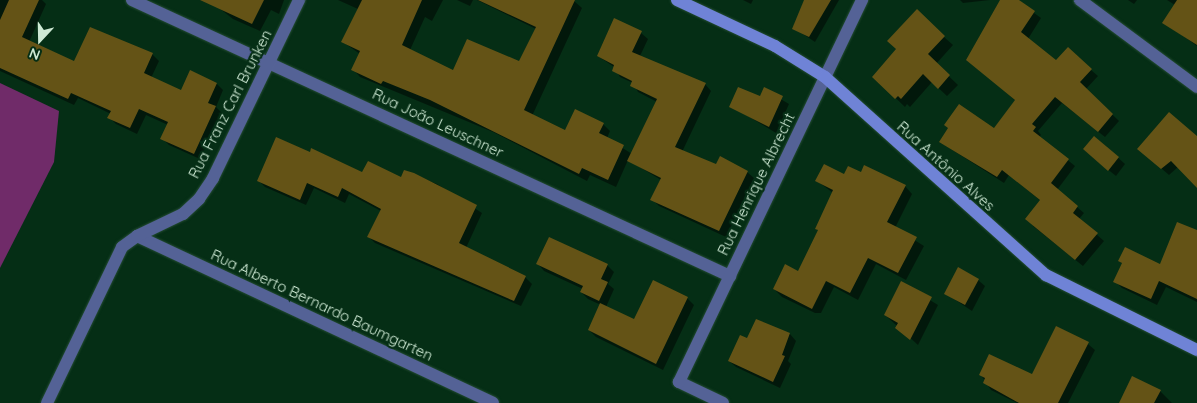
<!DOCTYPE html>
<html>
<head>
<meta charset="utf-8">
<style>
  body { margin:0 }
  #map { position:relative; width:1197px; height:403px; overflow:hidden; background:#052e15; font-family:Quicksand,sans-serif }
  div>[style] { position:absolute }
  .forest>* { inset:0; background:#702b69 }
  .shadow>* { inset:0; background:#0007 }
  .building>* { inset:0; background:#645316 }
  .roads { filter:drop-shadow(0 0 1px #254c34) drop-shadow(0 0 1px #254c34) }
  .street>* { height:12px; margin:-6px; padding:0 6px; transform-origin:6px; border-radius:6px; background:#546296 }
  .secondary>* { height:12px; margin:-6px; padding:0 6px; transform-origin:6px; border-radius:6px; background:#6f83d6 }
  span { translate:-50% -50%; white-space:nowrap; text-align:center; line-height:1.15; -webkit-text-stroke:4.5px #052e15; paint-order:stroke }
  .street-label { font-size:15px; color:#cee9d4 }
  .north { position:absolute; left:15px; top:15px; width:50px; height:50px; -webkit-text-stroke:4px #052e15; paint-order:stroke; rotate:201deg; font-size:14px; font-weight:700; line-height:20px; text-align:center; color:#cee9d4 }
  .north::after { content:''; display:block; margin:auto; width:18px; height:22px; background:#cee9d4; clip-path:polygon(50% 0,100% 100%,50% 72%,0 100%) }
</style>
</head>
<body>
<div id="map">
  <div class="forest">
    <i style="clip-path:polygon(0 83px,59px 111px,54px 162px,0 268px)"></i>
  </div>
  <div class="shadow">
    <i style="clip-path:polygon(0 0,42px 0,46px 4px,29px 42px,75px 63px,152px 54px,159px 61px,151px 78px,181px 92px,190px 72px,217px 84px,223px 90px,216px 107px,222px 113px,200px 159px,169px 145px,162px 138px,168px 125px,146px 115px,137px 134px,116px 124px,109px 117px,111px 114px,78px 98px,74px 105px,0 71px)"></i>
    <i style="clip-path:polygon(209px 0,284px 0,279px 14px,271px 10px,260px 31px,233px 19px)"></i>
    <i style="clip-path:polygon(338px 0,443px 0,432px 21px,425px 17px,410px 50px,454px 72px,520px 63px,536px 29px,477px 0,574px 1px,582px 8px,532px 116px,565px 132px,603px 124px,610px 131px,607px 138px,632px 154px,657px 102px,638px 92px,633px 83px,620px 77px,614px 67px,598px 56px,641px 33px,648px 39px,640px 56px,705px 84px,711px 91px,682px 152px,716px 166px,747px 172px,754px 178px,726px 237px,659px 206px,652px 199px,661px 180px,628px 160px,616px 187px,590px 175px,587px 181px,493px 132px,360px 77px,353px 69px,360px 54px,343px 42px,358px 9px)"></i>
    <i style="clip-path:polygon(457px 0,473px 0,470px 6px)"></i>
    <i style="clip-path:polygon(743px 0,753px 0,751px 4px)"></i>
    <i style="clip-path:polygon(806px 0,839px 0,815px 42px,794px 28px)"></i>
    <i style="clip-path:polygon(960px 0,990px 0,963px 3px)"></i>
    <i style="clip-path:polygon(1001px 0,1016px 0,1041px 18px,1028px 39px,1056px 62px,1091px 70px,1098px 76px,1086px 89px,1119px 121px,1105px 137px,1062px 103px,1038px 131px,1041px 135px,1039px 137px,1075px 166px,1057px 190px,1084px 213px,1079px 219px,1104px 241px,1083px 266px,1033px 226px,1041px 201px,1009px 175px,1004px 183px,940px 142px,994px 130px,1016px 101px,968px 59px)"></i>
    <i style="clip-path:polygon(1128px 0,1137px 0,1134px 4px)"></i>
    <i style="clip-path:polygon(1167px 0,1197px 0,1197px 46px,1164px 22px,1175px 5px)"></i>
    <i style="clip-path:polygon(944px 37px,953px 45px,936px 64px,958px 85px,947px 96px,932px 82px,910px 107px,907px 104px,905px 107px,882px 85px,897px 50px)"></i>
    <i style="clip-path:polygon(764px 89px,789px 104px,776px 133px,731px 106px,760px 97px)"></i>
    <i style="clip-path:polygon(1095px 137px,1125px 164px,1116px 176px,1091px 156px)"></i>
    <i style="clip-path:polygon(1197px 138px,1197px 186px,1178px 167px,1169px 175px,1146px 155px)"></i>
    <i style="clip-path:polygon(405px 172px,437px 184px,482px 213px,466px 248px,525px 277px,532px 284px,521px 306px,375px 243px,369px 237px,381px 211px,349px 194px,345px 203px,314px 188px,306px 205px,265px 187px,259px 181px,363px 174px,402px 179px)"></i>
    <i style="clip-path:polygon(861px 174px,905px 186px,912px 194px,895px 228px,924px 246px,906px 280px,876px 264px,858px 300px,834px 287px,821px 313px,815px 313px,782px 297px,774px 289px,799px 272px,819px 231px,816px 228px,833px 193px,816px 180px)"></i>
    <i style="clip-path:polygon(1197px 232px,1197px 302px,1166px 287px,1157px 305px,1122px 288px,1115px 281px,1123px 264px,1119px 261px,1161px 265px)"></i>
    <i style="clip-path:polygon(538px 264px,607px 265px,614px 272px,608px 284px,614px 289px,606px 307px,635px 321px,687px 298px,694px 305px,663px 370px,596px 337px,589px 330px,601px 305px,588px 299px,581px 292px,583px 289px,544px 271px)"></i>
    <i style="clip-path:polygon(978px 280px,985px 286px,972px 311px,945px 293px)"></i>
    <i style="clip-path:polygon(902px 283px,938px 305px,918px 345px,885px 315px)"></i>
    <i style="clip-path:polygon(756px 321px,790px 334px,796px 341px,788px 361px,791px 364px,780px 388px,736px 367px,729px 361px,748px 340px)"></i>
    <i style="clip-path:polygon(1088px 344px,1095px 350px,1068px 403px,1017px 403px,991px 390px,981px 375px,1032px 375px)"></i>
    <i style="clip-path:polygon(1160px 391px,1172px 403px,1120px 403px)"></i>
  </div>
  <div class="building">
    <i style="clip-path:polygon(9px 0,39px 0,22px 37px,74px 61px,90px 27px,153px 53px,144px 73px,181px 90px,190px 70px,217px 83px,208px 103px,216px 106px,194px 154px,160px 139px,168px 122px,139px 109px,130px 128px,107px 118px,111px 111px,71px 93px,68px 99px,0 68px,0 20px)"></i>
    <i style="clip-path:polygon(200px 0,264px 0,252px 24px)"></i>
    <i style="clip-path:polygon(362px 0,422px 0,402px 45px,453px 70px,467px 39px,519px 61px,536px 27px,478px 0,575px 0,524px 110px,565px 130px,575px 109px,604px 123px,599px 133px,624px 145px,608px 180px,582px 168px,579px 174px,430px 100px,383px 81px,381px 84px,351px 70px,360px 51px,341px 42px)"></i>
    <i style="clip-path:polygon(804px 0,831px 0,809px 37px,792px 29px)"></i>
    <i style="clip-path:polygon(1000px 0,1019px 0,1035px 11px,1021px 32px,1056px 60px,1068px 47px,1092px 69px,1080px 82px,1113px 114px,1098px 132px,1055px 97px,1032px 124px,1036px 127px,1033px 131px,1069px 159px,1051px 183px,1078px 206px,1073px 213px,1098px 233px,1075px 260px,1025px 219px,1040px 200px,1002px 170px,997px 177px,939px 142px,948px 128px,944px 125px,959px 104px,994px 128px,1015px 100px,966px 60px)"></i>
    <i style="clip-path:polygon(1177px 0,1197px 0,1197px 45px,1162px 23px)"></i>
    <i style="clip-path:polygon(917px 9px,945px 36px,928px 54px,950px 75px,938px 89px,923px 74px,901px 99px,898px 96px,895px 99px,872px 77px,896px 49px,887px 41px)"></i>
    <i style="clip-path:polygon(614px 18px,642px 31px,632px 52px,706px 83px,675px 147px,716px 164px,720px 156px,748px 171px,719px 231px,650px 200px,661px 178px,627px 161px,657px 99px,630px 86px,632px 81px,612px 71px,614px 65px,597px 56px)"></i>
    <i style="clip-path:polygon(738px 87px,760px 96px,764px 87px,783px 96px,769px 127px,729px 107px)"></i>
    <i style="clip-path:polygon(1169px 112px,1197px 136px,1197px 188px,1171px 161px,1161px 169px,1137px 149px)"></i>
    <i style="clip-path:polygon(1094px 136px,1119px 157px,1108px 171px,1083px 149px)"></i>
    <i style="clip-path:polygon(276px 137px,310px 152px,311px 148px,362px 172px,368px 161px,401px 177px,404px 170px,414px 173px,477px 205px,459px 243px,526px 276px,514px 301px,367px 237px,381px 209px,342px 188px,338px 197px,307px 183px,300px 200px,257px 181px)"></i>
    <i style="clip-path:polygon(824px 164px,844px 174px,848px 166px,861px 172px,864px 165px,906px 185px,887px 222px,917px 237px,898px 273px,868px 258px,850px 293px,826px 281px,812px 309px,773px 289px,785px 264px,798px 271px,818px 230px,815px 229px,833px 190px,815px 181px)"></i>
    <i style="clip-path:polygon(1177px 222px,1197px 230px,1197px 299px,1159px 281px,1151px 299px,1113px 282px,1122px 263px,1118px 261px,1125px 247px,1160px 264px)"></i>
    <i style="clip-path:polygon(549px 237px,608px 264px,601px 279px,608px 282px,599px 301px,580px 292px,583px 286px,536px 264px)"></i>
    <i style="clip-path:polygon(958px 267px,979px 279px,965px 305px,944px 294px)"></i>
    <i style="clip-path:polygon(653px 280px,688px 297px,656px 364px,588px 330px,600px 303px,634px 319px)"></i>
    <i style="clip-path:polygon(901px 281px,932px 297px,910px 340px,895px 328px,898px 323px,884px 315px)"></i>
    <i style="clip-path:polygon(756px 319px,790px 333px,782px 355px,785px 356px,773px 382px,728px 361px,740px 335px,747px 338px)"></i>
    <i style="clip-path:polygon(1056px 326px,1089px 342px,1058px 403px,1019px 403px,983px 383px,985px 378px,979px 375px,989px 354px,1032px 374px)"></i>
    <i style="clip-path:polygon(1132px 376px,1161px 390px,1154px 403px,1119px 403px)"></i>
  </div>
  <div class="roads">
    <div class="street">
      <i style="left:132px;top:0;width:659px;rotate:24.78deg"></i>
      <i style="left:1080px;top:0;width:146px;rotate:36.6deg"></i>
      <i style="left:137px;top:236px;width:393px;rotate:25.1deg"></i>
      <i style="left:47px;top:403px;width:173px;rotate:-64.3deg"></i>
      <i style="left:122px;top:247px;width:19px;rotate:-36deg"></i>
      <i style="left:137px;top:236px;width:51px;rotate:-25.6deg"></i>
      <i style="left:183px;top:214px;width:22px;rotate:-43deg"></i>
      <i style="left:199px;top:199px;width:25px;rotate:-56deg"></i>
      <i style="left:213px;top:178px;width:198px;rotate:-64.2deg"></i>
      <i style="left:723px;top:403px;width:49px;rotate:-154.5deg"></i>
      <i style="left:679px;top:382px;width:424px;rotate:-64.4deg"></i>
    </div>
    <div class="secondary">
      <i style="left:677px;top:0;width:108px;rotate:25.1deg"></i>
      <i style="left:775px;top:46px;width:59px;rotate:31.8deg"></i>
      <i style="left:825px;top:77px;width:297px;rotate:41.9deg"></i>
      <i style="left:1046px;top:275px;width:169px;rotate:26.4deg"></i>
    </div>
  </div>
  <div class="street-label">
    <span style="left:230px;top:104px;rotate:-63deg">Rua Franz Carl Brunken</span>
    <span style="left:438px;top:123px;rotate:25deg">Rua João Leuschner</span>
    <span style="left:946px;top:166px;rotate:42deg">Rua Antônio Alves</span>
    <span style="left:756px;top:184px;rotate:-64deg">Rua Henrique Albrecht</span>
    <span style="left:322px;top:305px;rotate:25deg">Rua Alberto Bernardo Baumgarten</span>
  </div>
  <div class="north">N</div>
</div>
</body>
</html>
